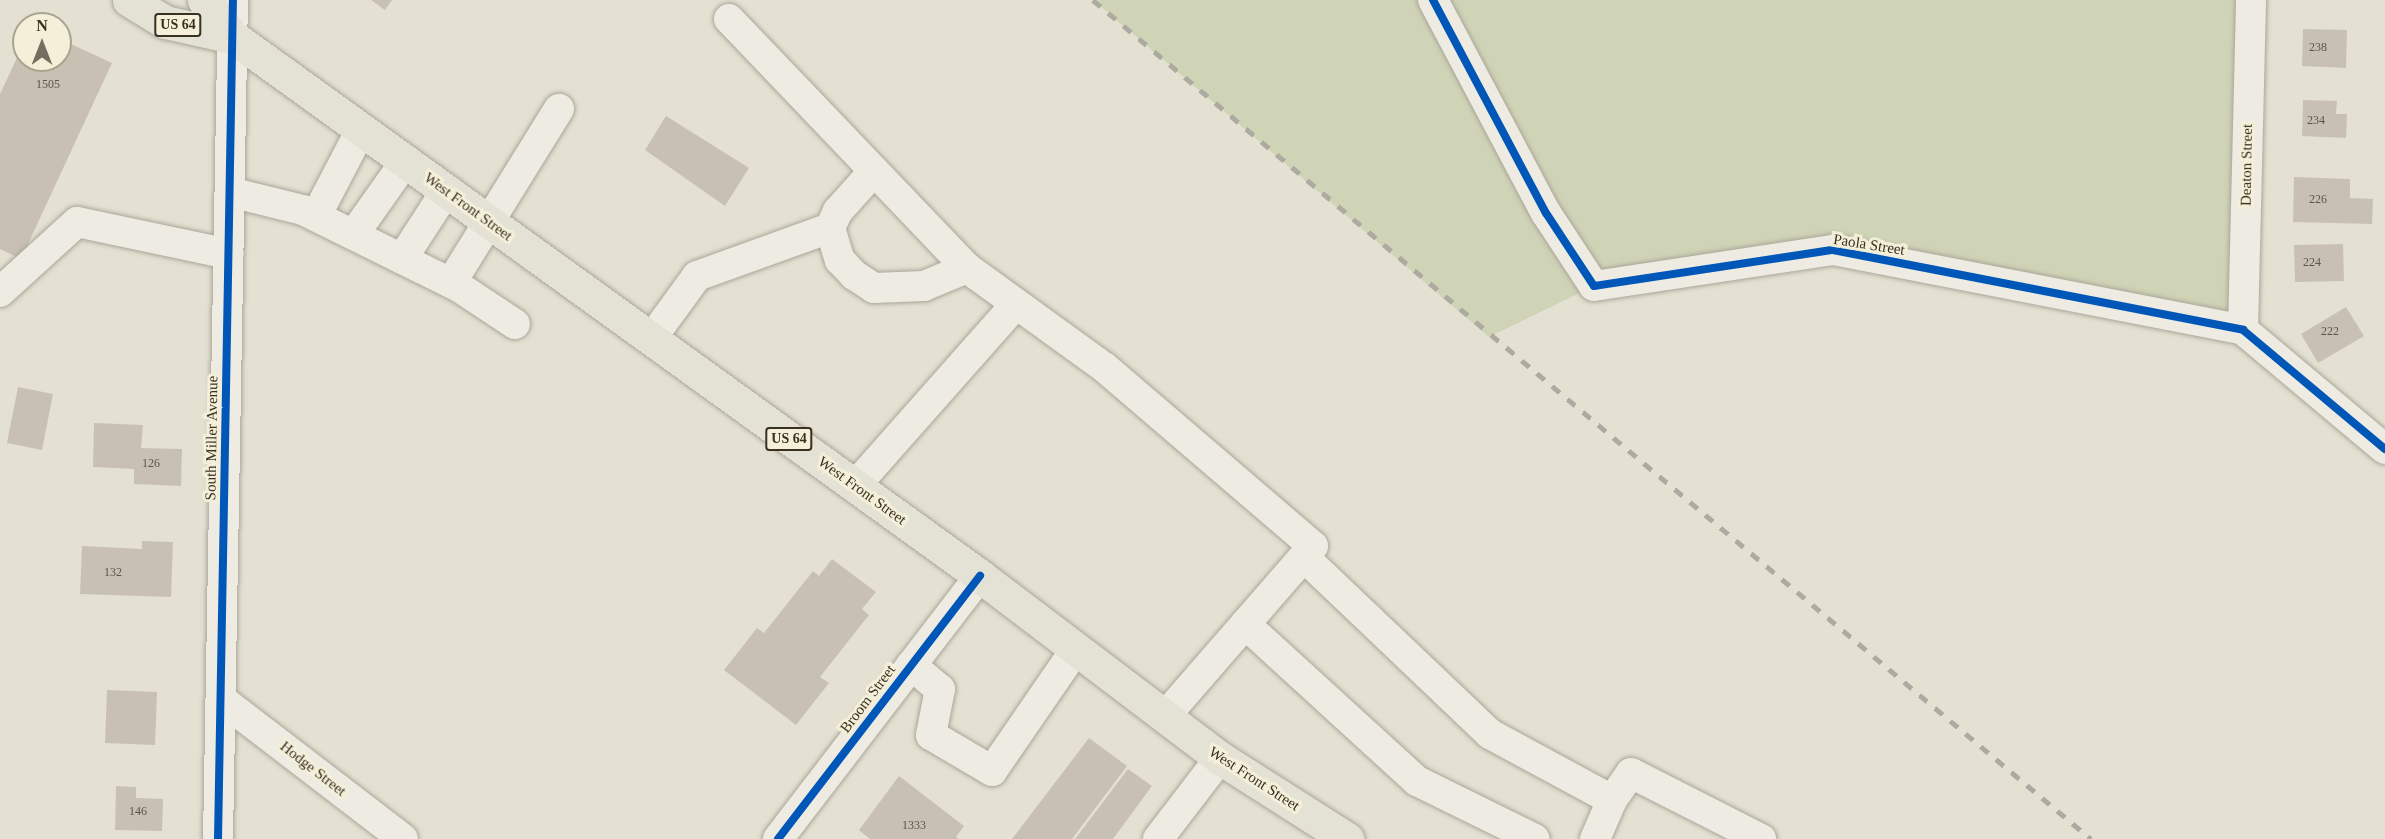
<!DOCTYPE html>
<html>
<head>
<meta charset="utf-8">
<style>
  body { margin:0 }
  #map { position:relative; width:2385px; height:839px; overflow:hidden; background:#e4e1d2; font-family:Georgia,serif }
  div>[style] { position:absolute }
  .green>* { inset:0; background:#d0d4b6 }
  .building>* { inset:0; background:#c8c1b3 }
  .roads { filter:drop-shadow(0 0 2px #aaa69a) drop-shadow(0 0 2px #aaa69a) }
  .minor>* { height:30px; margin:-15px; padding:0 15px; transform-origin:15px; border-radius:15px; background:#edebe2 }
  .major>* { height:33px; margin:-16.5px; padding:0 16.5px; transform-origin:16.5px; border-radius:16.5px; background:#e4e1d5 }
  .rail>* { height:4.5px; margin-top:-2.25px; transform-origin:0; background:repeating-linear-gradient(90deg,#adaaa2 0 10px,transparent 0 20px) }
  .cycleway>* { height:8px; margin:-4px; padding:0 4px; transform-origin:4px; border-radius:4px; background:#0057b8 }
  span { translate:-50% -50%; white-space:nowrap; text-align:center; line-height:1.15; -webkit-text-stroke:6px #f4efd9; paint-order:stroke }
  .number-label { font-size:12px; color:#5d5446 }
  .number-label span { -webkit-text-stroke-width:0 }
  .shield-label span { padding:2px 4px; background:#f4efd9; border:2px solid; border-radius:4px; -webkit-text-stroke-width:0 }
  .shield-label { font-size:14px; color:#393022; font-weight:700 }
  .street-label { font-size:15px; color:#393022 }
  .north { position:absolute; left:12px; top:12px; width:60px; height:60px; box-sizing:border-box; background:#f4efd9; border:2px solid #a9a390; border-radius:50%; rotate:0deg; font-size:16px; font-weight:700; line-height:24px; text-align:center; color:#393022 }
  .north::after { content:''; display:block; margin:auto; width:21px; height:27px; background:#756e60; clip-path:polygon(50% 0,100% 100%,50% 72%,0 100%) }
</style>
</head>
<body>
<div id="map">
  <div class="green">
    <i style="clip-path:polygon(1093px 0,2251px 0,2243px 330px,1833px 250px,1594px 286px,1489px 337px)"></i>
  </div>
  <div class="building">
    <i style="clip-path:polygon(371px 0,392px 0,385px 10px)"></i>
    <i style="clip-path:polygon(2303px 29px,2347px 30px,2346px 68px,2302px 66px)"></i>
    <i style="clip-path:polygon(60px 39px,112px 63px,21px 259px,0 249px,0 94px,24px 43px,24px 60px,60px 60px)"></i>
    <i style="clip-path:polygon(2303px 100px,2337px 101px,2336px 114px,2347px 114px,2346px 138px,2302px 136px)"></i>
    <i style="clip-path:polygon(666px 116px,749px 168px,725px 206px,645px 150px)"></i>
    <i style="clip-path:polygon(2294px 177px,2350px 179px,2350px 198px,2373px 199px,2372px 224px,2293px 222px)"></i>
    <i style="clip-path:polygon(2343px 244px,2344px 281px,2295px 282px,2294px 245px)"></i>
    <i style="clip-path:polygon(2346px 307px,2364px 336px,2318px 363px,2301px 334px)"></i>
    <i style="clip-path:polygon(18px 387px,53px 394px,42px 450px,7px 443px)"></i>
    <i style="clip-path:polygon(94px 423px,143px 425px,141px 448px,182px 449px,181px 486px,134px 484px,134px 469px,93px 467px)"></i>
    <i style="clip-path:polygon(142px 541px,173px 542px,171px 597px,80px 594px,82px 546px,142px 549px)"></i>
    <i style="clip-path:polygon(832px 559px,876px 592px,862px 609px,869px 615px,820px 677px,829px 683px,796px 725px,724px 670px,757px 628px,764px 633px,813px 571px,819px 576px)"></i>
    <i style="clip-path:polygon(107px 690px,157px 692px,155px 745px,105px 743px)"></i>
    <i style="clip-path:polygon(1089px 738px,1127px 766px,1072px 839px,1012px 839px)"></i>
    <i style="clip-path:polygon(1128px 769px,1152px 786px,1113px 839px,1075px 839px)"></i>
    <i style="clip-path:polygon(899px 776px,964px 826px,956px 837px,959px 839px,870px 839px,859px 830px)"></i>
    <i style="clip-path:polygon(116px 786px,136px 787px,136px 798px,163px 799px,162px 831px,115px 830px)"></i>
  </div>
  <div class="roads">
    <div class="minor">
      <i style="left:1433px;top:0;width:241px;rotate:62.1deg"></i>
      <i style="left:1546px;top:213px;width:87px;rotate:56.7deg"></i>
      <i style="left:1594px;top:286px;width:242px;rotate:-8.6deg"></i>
      <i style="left:1833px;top:250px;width:418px;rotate:11deg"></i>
      <i style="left:2243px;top:330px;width:185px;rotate:40deg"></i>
      <i style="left:729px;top:19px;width:344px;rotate:46.3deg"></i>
      <i style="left:967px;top:268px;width:169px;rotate:35.9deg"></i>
      <i style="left:1104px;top:367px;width:275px;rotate:40.6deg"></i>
      <i style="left:1313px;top:546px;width:225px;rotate:131deg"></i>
      <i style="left:230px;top:192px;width:75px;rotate:13.9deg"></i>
      <i style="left:303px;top:210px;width:174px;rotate:26.3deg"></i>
      <i style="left:459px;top:287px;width:67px;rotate:33.5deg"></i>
      <i style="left:316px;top:216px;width:97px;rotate:-62.4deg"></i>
      <i style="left:830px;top:228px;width:34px;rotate:73deg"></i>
      <i style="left:840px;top:260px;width:21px;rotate:47deg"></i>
      <i style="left:854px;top:275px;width:24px;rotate:33deg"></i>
      <i style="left:874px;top:288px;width:50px;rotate:-2.3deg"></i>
      <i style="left:924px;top:286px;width:47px;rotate:-22.7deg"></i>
      <i style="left:354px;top:234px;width:88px;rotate:-54.7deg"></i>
      <i style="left:402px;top:259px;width:81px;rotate:-57.1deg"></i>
      <i style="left:451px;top:283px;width:205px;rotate:-58.2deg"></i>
      <i style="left:0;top:292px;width:104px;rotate:-42.3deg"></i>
      <i style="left:77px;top:222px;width:155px;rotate:11.9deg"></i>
      <i style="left:2243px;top:330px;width:330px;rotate:-88.6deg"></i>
      <i style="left:651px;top:339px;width:78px;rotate:-53.9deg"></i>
      <i style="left:697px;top:276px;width:141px;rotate:-19.8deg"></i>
      <i style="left:830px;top:228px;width:19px;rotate:-65deg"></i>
      <i style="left:838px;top:211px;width:52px;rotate:-48.1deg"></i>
      <i style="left:855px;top:486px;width:243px;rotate:-48.5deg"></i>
      <i style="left:1304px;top:557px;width:257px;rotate:43.6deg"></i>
      <i style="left:1490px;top:734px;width:139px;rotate:28.4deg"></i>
      <i style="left:1245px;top:624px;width:233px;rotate:42.4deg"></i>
      <i style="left:1417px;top:781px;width:131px;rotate:26.2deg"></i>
      <i style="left:911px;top:665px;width:38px;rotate:40deg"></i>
      <i style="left:940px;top:689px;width:47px;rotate:101.1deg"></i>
      <i style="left:931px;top:735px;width:71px;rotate:30.5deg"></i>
      <i style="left:992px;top:771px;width:148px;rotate:-55.5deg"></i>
      <i style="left:222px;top:700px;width:228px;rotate:37.5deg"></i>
      <i style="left:218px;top:839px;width:839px;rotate:-88.98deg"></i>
      <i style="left:778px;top:839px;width:332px;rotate:-52.5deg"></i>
      <i style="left:1158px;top:839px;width:102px;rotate:-52.6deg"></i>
      <i style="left:1595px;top:839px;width:43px;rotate:-66.4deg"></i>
      <i style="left:1612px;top:800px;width:33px;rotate:-55deg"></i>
      <i style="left:1631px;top:773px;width:146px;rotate:26.9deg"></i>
    </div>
    <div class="major">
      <i style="left:129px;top:0;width:42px;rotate:31.4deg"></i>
      <i style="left:165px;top:22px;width:70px;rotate:12.4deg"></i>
      <i style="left:204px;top:0;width:47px;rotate:51.9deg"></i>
      <i style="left:233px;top:37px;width:921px;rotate:35.81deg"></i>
      <i style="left:980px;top:576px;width:301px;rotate:37.2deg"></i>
      <i style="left:1220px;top:758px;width:151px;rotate:32.5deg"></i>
    </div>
  </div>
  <div class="rail">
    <i style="left:1093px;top:0;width:1304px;rotate:40.05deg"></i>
  </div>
  <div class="cycleway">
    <i style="left:1433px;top:0;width:241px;rotate:62.1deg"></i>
    <i style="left:1546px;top:213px;width:87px;rotate:56.7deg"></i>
    <i style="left:1594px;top:286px;width:242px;rotate:-8.6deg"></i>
    <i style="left:1833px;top:250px;width:418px;rotate:11deg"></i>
    <i style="left:2243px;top:330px;width:185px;rotate:40deg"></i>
    <i style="left:218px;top:839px;width:839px;rotate:-88.98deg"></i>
    <i style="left:778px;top:839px;width:332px;rotate:-52.5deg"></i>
  </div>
  <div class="number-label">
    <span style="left:2318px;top:48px">238</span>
    <span style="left:48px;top:85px">1505</span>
    <span style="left:2316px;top:121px">234</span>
    <span style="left:2318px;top:200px">226</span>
    <span style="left:2312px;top:263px">224</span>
    <span style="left:2330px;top:332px">222</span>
    <span style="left:151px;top:464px">126</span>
    <span style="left:113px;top:573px">132</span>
    <span style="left:138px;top:812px">146</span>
    <span style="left:914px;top:826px">1333</span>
  </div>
  <div class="shield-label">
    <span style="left:178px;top:25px">US 64</span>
    <span style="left:789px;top:439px">US 64</span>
  </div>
  <div class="street-label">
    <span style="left:2247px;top:165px;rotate:-89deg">Deaton Street</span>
    <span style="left:468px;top:207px;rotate:36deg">West Front Street</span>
    <span style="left:1869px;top:245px;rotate:9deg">Paola Street</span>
    <span style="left:212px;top:438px;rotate:-89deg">South Miller Avenue</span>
    <span style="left:862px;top:491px;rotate:36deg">West Front Street</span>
    <span style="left:868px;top:699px;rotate:-53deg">Broom Street</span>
    <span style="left:313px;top:769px;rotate:38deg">Hodge Street</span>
    <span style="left:1254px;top:779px;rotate:33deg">West Front Street</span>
  </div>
  <div class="north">N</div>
</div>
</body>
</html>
